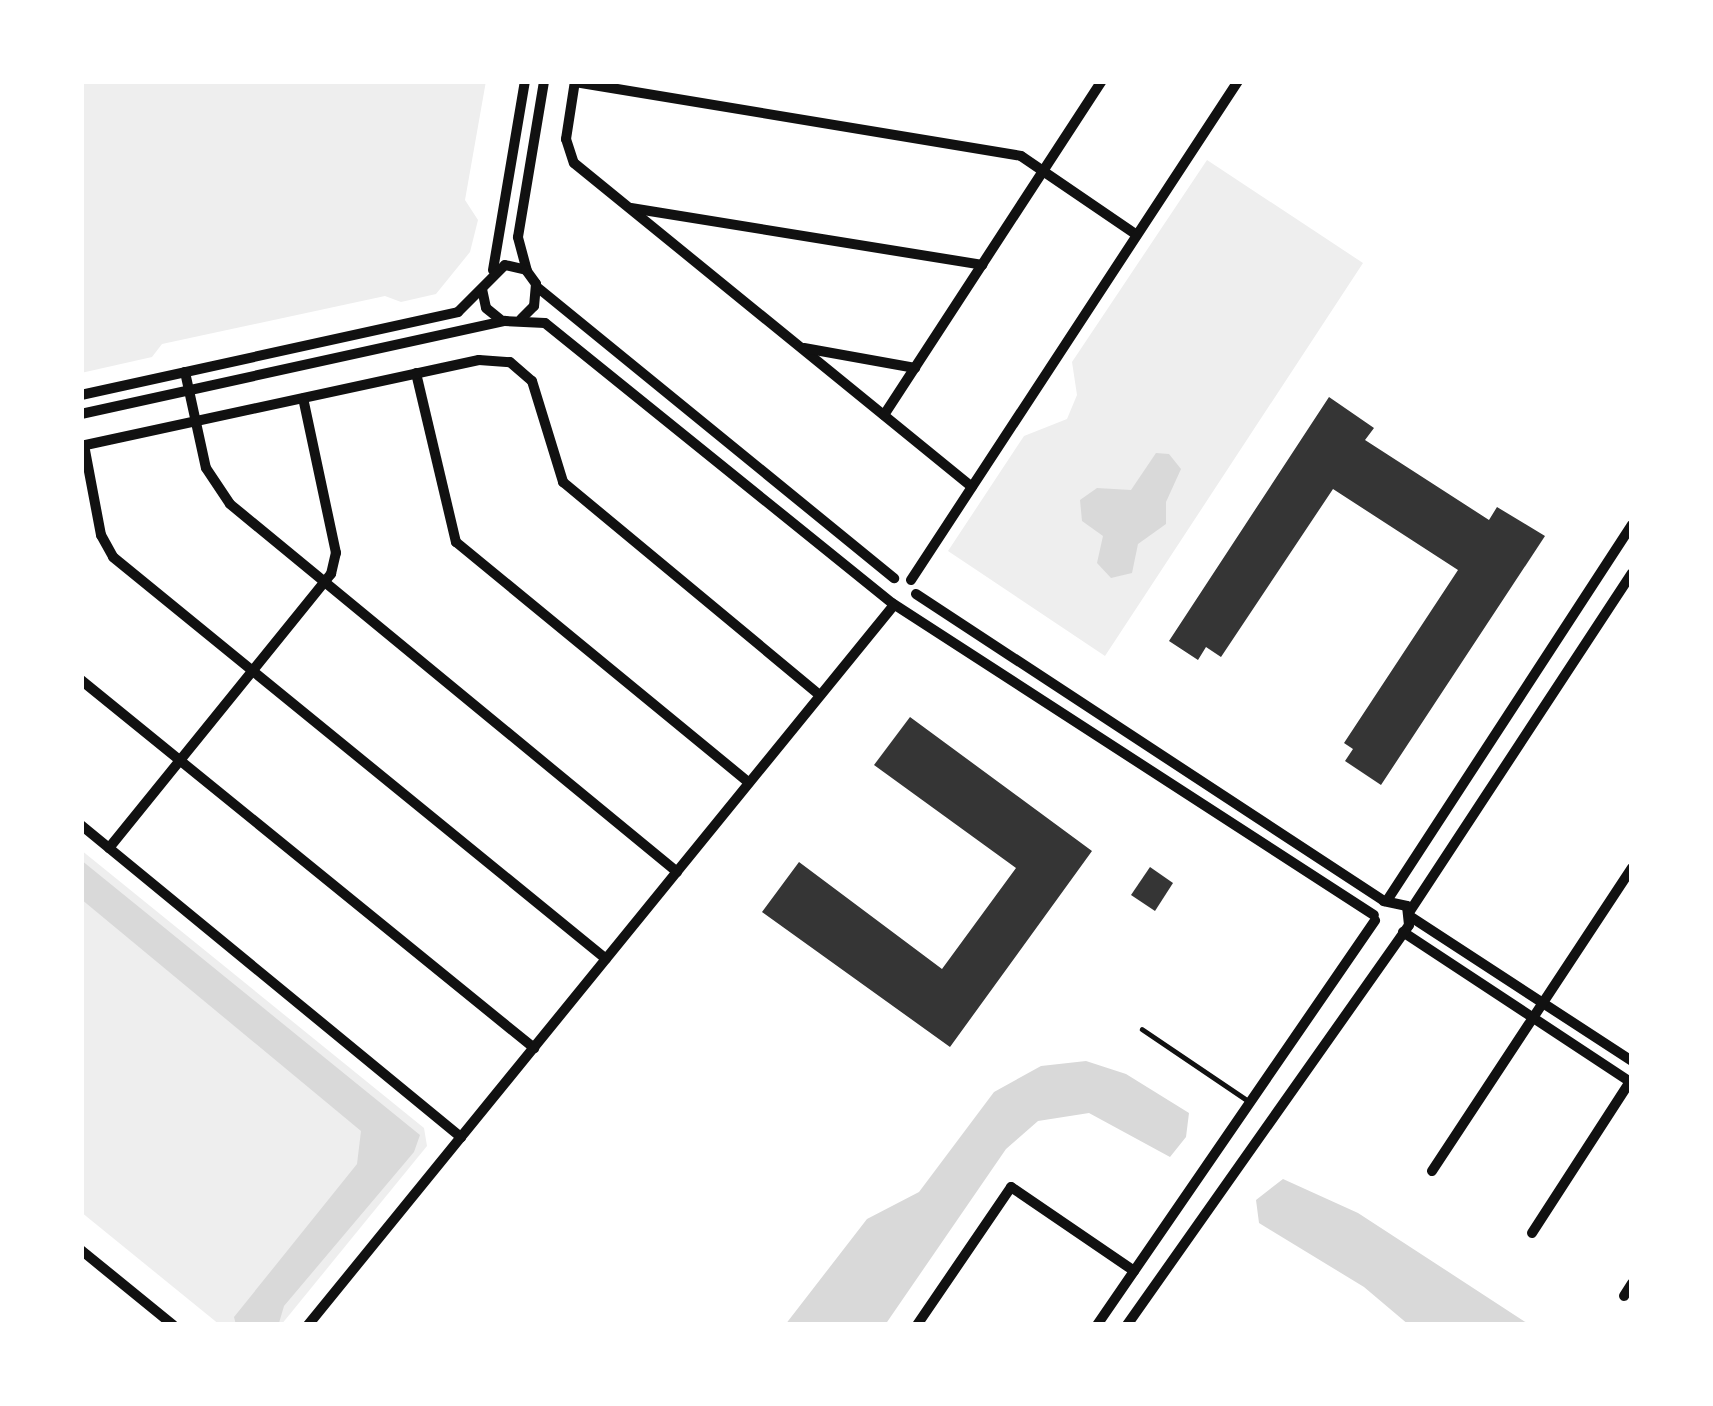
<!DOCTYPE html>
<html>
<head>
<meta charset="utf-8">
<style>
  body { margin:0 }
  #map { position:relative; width:1713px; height:1406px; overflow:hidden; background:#fff; font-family:Overpass,sans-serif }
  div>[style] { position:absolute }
  .green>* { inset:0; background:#eee }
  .water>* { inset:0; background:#d9d9d9 }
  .building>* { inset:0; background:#353535 }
  .service>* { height:4.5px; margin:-2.25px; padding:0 2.25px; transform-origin:2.25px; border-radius:2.25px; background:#111 }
  .minor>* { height:10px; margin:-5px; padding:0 5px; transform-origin:5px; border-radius:5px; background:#111 }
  span { translate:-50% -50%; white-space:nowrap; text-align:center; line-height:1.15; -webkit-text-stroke:9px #fff; paint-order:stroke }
  .frame { position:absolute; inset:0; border:84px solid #fff; pointer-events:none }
</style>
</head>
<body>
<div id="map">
  <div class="green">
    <i style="clip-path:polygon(81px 81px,486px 81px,465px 200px,478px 220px,470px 252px,436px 294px,401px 302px,385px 296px,162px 344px,152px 357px,81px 373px)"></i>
    <i style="clip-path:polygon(1207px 160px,1363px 263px,1105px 656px,948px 551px,1024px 436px,1067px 419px,1077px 395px,1072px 362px)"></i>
    <i style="clip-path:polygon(81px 850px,424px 1128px,427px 1146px,281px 1325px,220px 1325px,81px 1212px)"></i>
  </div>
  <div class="water">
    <i style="clip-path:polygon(1156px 453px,1169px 454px,1181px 469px,1166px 502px,1166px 524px,1138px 544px,1132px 573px,1111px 578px,1097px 563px,1103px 536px,1082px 521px,1080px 500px,1097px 488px,1131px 490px)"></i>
    <i style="clip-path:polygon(81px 860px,420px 1135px,414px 1152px,284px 1306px,279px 1323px,236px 1325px,234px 1317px,357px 1164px,361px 1131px,81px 899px)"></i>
    <i style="clip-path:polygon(1086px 1061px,1126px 1074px,1189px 1113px,1186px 1137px,1170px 1157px,1089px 1113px,1038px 1121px,1006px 1149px,885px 1325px,785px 1325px,867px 1219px,919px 1192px,994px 1092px,1041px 1066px)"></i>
    <i style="clip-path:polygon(1283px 1179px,1358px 1213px,1530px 1325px,1409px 1325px,1364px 1287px,1259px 1223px,1256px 1200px)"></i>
  </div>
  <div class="building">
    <i style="clip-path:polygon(1329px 397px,1374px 428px,1365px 440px,1489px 520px,1497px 507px,1545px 536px,1381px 785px,1345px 761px,1353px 749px,1344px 743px,1458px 570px,1333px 489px,1221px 657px,1206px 647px,1198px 660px,1169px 641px)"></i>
    <i style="clip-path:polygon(910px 717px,1092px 851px,950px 1047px,762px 912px,799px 862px,942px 969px,1016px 868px,874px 765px)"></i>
    <i style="clip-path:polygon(1150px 867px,1173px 883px,1155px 911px,1131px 895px)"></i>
  </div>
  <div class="service">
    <i style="left:1142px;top:1029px;width:127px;rotate:34.1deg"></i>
  </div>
  <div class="minor">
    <i style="left:575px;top:81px;width:59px;rotate:98.8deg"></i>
    <i style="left:566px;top:139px;width:25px;rotate:72deg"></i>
    <i style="left:574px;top:163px;width:513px;rotate:39.15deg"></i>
    <i style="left:575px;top:82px;width:452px;rotate:9.4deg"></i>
    <i style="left:1021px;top:156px;width:140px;rotate:34.3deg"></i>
    <i style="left:631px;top:208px;width:356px;rotate:9.2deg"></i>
    <i style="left:493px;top:270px;width:192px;rotate:-80.4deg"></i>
    <i style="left:527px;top:271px;width:35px;rotate:-105deg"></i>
    <i style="left:518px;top:237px;width:158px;rotate:-80.5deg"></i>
    <i style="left:537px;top:287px;width:461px;rotate:39.2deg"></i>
    <i style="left:482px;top:289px;width:19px;rotate:78deg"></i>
    <i style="left:486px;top:308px;width:19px;rotate:39deg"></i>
    <i style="left:804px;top:348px;width:113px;rotate:10.2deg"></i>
    <i style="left:185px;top:372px;width:98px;rotate:77.7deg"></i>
    <i style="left:206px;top:468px;width:43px;rotate:56.3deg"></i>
    <i style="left:230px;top:504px;width:579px;rotate:39.46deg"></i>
    <i style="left:416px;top:373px;width:174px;rotate:76.7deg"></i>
    <i style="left:456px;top:542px;width:379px;rotate:39.4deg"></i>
    <i style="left:81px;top:395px;width:386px;rotate:-12.4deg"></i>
    <i style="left:458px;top:312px;width:66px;rotate:-45deg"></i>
    <i style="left:505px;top:265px;width:22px;rotate:13deg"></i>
    <i style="left:526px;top:270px;width:17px;rotate:54deg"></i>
    <i style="left:536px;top:284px;width:22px;rotate:95deg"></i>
    <i style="left:534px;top:306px;width:18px;rotate:135deg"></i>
    <i style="left:81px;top:414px;width:434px;rotate:-12.4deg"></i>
    <i style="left:505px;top:321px;width:40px;rotate:2.9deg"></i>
    <i style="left:545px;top:323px;width:446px;rotate:38.9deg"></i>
    <i style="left:892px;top:603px;width:574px;rotate:32.92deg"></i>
    <i style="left:884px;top:415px;width:399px;rotate:-56.9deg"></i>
    <i style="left:84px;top:445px;width:92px;rotate:79.3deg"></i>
    <i style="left:101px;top:535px;width:25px;rotate:61deg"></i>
    <i style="left:113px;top:557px;width:636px;rotate:39.19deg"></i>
    <i style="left:81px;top:446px;width:407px;rotate:-12.2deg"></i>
    <i style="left:479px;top:360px;width:31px;rotate:4deg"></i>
    <i style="left:510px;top:362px;width:29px;rotate:41deg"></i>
    <i style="left:532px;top:381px;width:106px;rotate:72.9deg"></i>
    <i style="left:563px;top:482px;width:334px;rotate:39.7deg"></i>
    <i style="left:911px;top:580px;width:597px;rotate:-56.76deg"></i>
    <i style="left:916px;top:594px;width:560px;rotate:33.26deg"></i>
    <i style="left:81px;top:680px;width:584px;rotate:39.09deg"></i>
    <i style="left:81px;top:825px;width:492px;rotate:39.4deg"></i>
    <i style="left:109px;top:848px;width:353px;rotate:-51deg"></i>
    <i style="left:331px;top:574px;width:22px;rotate:-77deg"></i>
    <i style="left:336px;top:553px;width:158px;rotate:-102deg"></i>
    <i style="left:1388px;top:899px;width:447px;rotate:-56.9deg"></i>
    <i style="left:1410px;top:911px;width:404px;rotate:-56.7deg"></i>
    <i style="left:1411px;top:917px;width:264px;rotate:33.1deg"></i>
    <i style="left:1403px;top:932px;width:274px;rotate:33.4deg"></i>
    <i style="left:1432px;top:1171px;width:363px;rotate:-56.6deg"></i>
    <i style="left:1532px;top:1233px;width:182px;rotate:-57.1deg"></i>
    <i style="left:81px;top:1250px;width:119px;rotate:39.2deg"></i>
    <i style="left:1624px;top:1296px;width:15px;rotate:-58deg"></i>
    <i style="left:308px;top:1325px;width:928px;rotate:-50.86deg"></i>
    <i style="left:917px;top:1325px;width:167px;rotate:-55.7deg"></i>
    <i style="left:1011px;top:1187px;width:149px;rotate:34.3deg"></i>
    <i style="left:1097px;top:1325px;width:491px;rotate:-55.5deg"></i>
    <i style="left:1127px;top:1325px;width:489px;rotate:-54.8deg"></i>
    <i style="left:1409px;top:925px;width:19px;rotate:-96deg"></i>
    <i style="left:1407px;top:906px;width:24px;rotate:-168deg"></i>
  </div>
  <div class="frame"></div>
</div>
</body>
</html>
